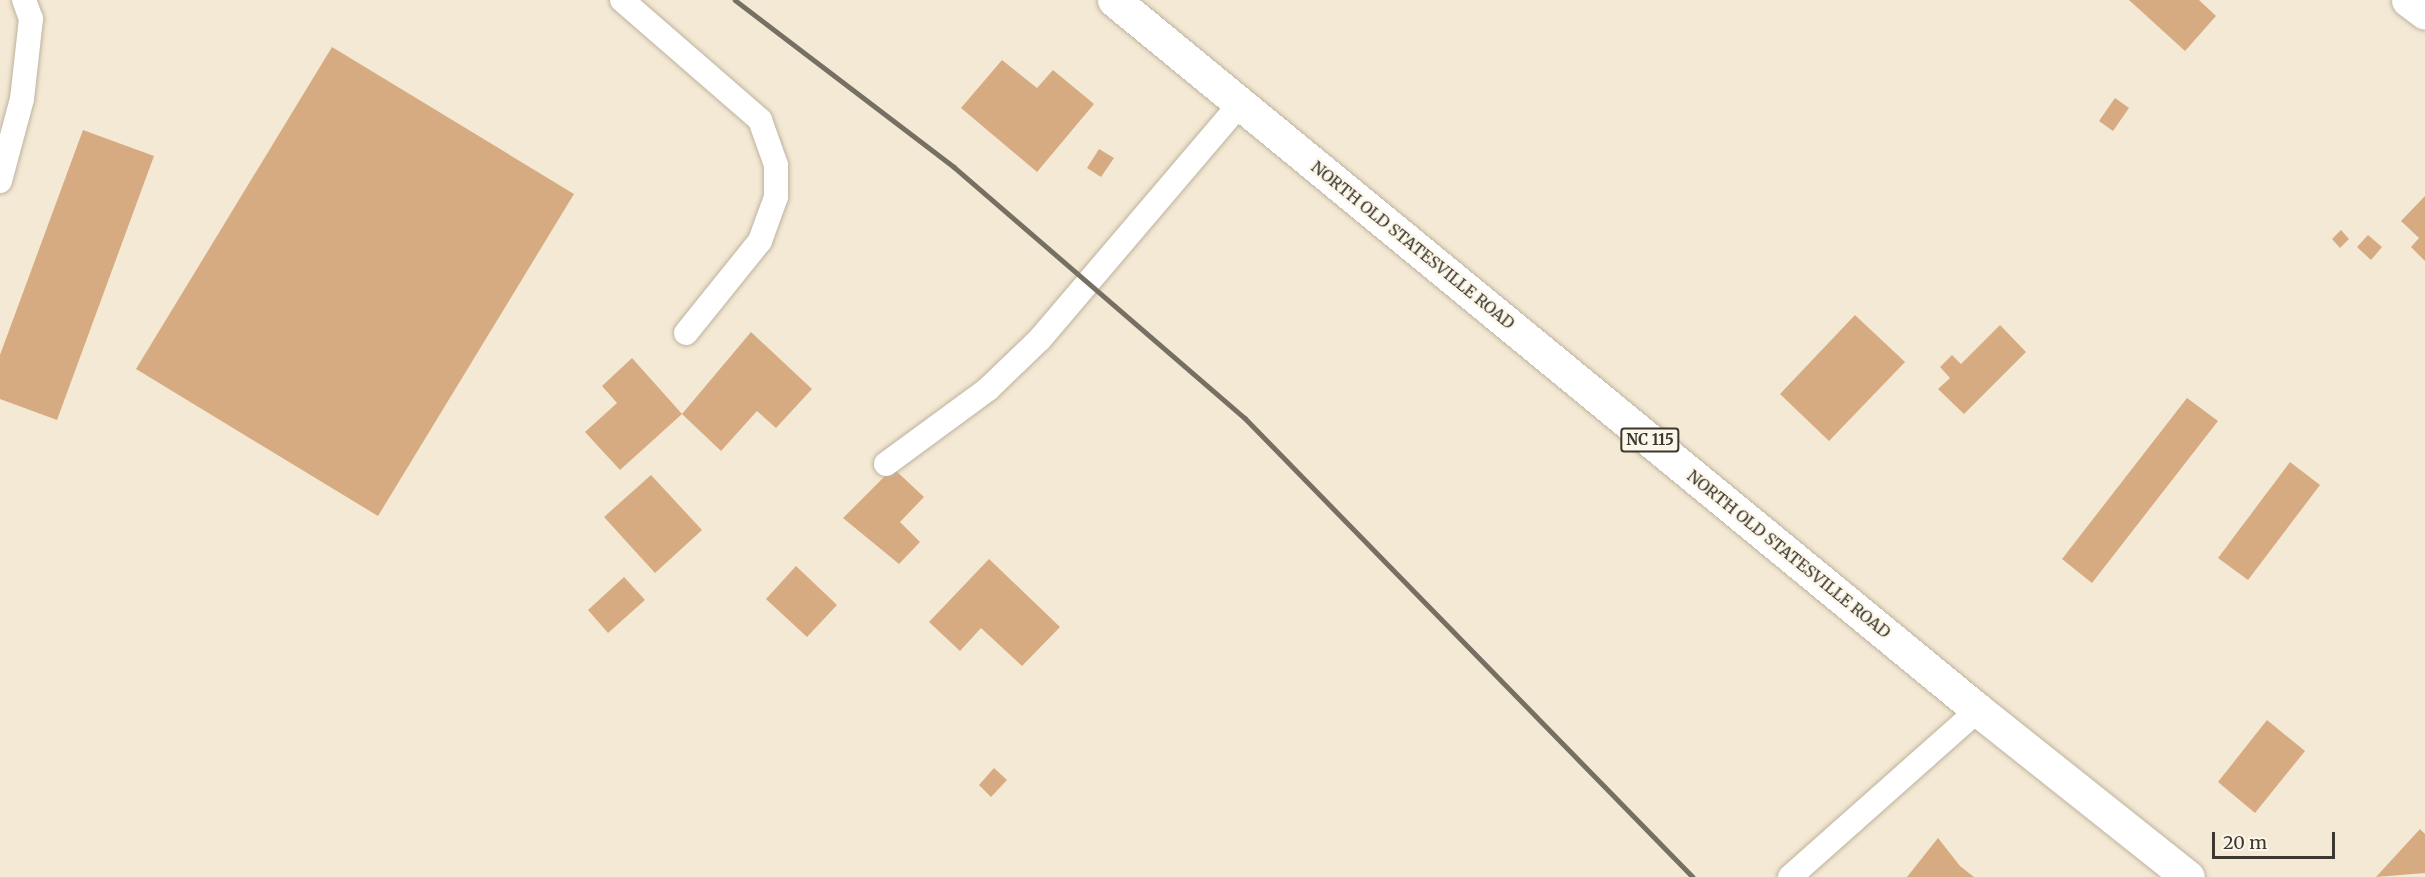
<!DOCTYPE html>
<html>
<head>
<meta charset="utf-8">
<style>
  body { margin:0 }
  #map { position:relative; width:2425px; height:877px; overflow:hidden; background:#f4e9d4; font-family:Merriweather,serif }
  div>[style] { position:absolute }
  .building>* { inset:0; background:#d7ab82 }
  .roads { filter:drop-shadow(0 0 2px #bdb29e) drop-shadow(0 0 2px #bdb29e) }
  .lane>* { height:24px; margin:-12px; padding:0 12px; transform-origin:12px; border-radius:12px; background:#fff }
  .street>* { height:33px; margin:-16.5px; padding:0 16.5px; transform-origin:16.5px; border-radius:16.5px; background:#fff }
  .primary>* { height:33px; margin:-16.5px; padding:0 16.5px; transform-origin:16.5px; border-radius:16.5px; background:#fff }
  .rail>* { height:4.5px; margin:-2.25px; padding:0 2.25px; transform-origin:2.25px; border-radius:2.25px; background:#767063 }
  span { translate:-50% -50%; white-space:nowrap; text-align:center; line-height:1.15; -webkit-text-stroke:4.5px #fdf7ea; paint-order:stroke }
  .shield-label span { padding:2px 4px; background:#fdf7ea; border:2px solid; border-radius:4px; -webkit-text-stroke-width:0 }
  .shield-label { font-size:15px; color:#3c382f; font-weight:700 }
  .street-label { font-size:16px; color:#3c382f }
  .scale { position:absolute; left:2212px; top:832px; width:123px; height:27px; box-sizing:border-box; border:3px solid #3c382f; border-top:0; padding-left:8px; font-size:18px; line-height:21px; white-space:nowrap; color:#3c382f; -webkit-text-stroke:4px #fdf7ea; paint-order:stroke }
</style>
</head>
<body>
<div id="map">
  <div class="building">
    <i style="clip-path:polygon(2129px 0,2199px 0,2216px 16px,2185px 51px)"></i>
    <i style="clip-path:polygon(332px 47px,574px 194px,378px 516px,136px 369px)"></i>
    <i style="clip-path:polygon(1002px 60px,1037px 88px,1053px 70px,1094px 104px,1037px 172px,961px 108px)"></i>
    <i style="clip-path:polygon(2115px 98px,2129px 108px,2113px 131px,2099px 121px)"></i>
    <i style="clip-path:polygon(83px 130px,154px 156px,57px 420px,0 399px,0 355px)"></i>
    <i style="clip-path:polygon(1099px 149px,1114px 158px,1101px 177px,1087px 168px)"></i>
    <i style="clip-path:polygon(2425px 196px,2425px 261px,2411px 247px,2419px 238px,2401px 221px)"></i>
    <i style="clip-path:polygon(2341px 230px,2349px 239px,2340px 248px,2332px 239px)"></i>
    <i style="clip-path:polygon(2368px 235px,2382px 247px,2371px 260px,2357px 247px)"></i>
    <i style="clip-path:polygon(1855px 315px,1905px 362px,1829px 441px,1780px 394px)"></i>
    <i style="clip-path:polygon(2000px 325px,2026px 352px,1964px 414px,1938px 389px,1950px 378px,1940px 367px,1952px 355px,1961px 364px)"></i>
    <i style="clip-path:polygon(751px 332px,812px 389px,776px 428px,757px 411px,721px 451px,682px 414px,620px 470px,585px 432px,617px 403px,602px 386px,632px 358px,682px 414px)"></i>
    <i style="clip-path:polygon(2187px 398px,2218px 421px,2092px 583px,2062px 559px)"></i>
    <i style="clip-path:polygon(2290px 462px,2320px 485px,2248px 580px,2218px 558px)"></i>
    <i style="clip-path:polygon(893px 468px,924px 497px,900px 522px,920px 542px,899px 564px,843px 518px)"></i>
    <i style="clip-path:polygon(651px 475px,702px 530px,655px 573px,604px 517px)"></i>
    <i style="clip-path:polygon(989px 559px,1060px 627px,1022px 666px,981px 628px,960px 651px,929px 622px)"></i>
    <i style="clip-path:polygon(796px 566px,837px 605px,807px 637px,766px 599px)"></i>
    <i style="clip-path:polygon(624px 577px,645px 600px,608px 633px,588px 610px)"></i>
    <i style="clip-path:polygon(2267px 720px,2305px 751px,2255px 813px,2218px 782px)"></i>
    <i style="clip-path:polygon(994px 768px,1007px 780px,991px 797px,979px 785px)"></i>
    <i style="clip-path:polygon(2420px 829px,2425px 834px,2425px 873px,2376px 877px)"></i>
    <i style="clip-path:polygon(1938px 838px,1960px 866px,1974px 877px,1907px 877px)"></i>
  </div>
  <div class="roads">
    <div class="lane">
      <i style="left:622px;top:0;width:183px;rotate:41deg"></i>
      <i style="left:760px;top:120px;width:48px;rotate:70.4deg"></i>
      <i style="left:776px;top:165px;width:32px;rotate:90deg"></i>
      <i style="left:776px;top:197px;width:47px;rotate:110deg"></i>
      <i style="left:760px;top:241px;width:118px;rotate:128.8deg"></i>
      <i style="left:0;top:181px;width:85px;rotate:-75deg"></i>
      <i style="left:22px;top:99px;width:81px;rotate:-83.6deg"></i>
      <i style="left:31px;top:19px;width:20px;rotate:-110deg"></i>
      <i style="left:886px;top:464px;width:127px;rotate:-36.3deg"></i>
      <i style="left:988px;top:389px;width:72px;rotate:-43.9deg"></i>
      <i style="left:1040px;top:339px;width:310px;rotate:-49.6deg"></i>
      <i style="left:1790px;top:877px;width:251px;rotate:-41.6deg"></i>
    </div>
    <div class="street">
      <i style="left:2408px;top:0;width:21px;rotate:37deg"></i>
    </div>
    <div class="primary">
      <i style="left:1114px;top:0;width:1118px;rotate:39.41deg"></i>
      <i style="left:1978px;top:710px;width:268px;rotate:38.5deg"></i>
    </div>
  </div>
  <div class="rail">
    <i style="left:735px;top:0;width:275px;rotate:37.3deg"></i>
    <i style="left:954px;top:167px;width:384px;rotate:40.8deg"></i>
    <i style="left:1245px;top:418px;width:641px;rotate:45.69deg"></i>
  </div>
  <div class="shield-label">
    <span style="left:1650px;top:440px">NC 115</span>
  </div>
  <div class="street-label">
    <span style="left:1413px;top:245px;rotate:39deg">NORTH OLD STATESVILLE ROAD</span>
    <span style="left:1789px;top:554px;rotate:39deg">NORTH OLD STATESVILLE ROAD</span>
  </div>
  <div class="scale">20 m</div>
</div>
</body>
</html>
